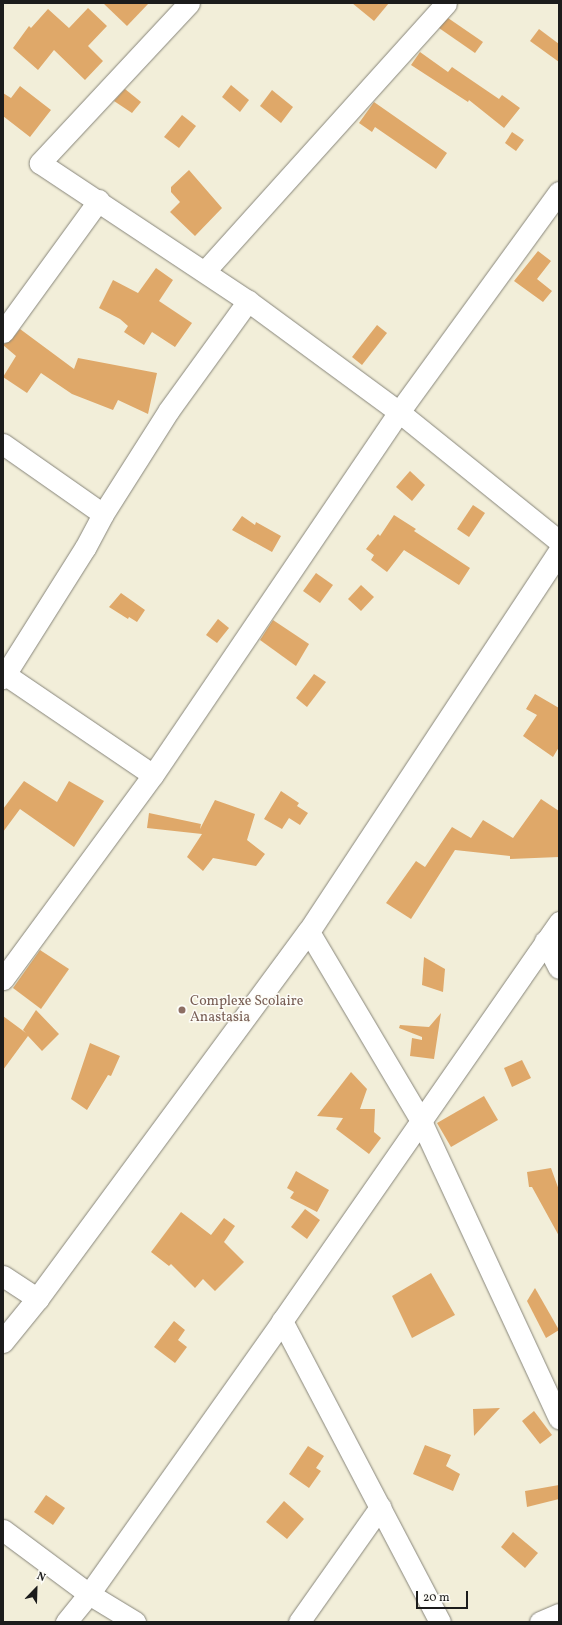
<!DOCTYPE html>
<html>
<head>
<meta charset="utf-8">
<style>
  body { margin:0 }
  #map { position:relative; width:562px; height:1625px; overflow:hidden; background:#f2eed9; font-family:Vollkorn,serif }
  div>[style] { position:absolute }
  .building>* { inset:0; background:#dfa869 }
  .roads { filter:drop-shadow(0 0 1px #87857a) drop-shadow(0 0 1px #87857a) }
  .street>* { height:21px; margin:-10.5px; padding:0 10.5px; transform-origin:10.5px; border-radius:10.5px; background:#fff }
  .secondary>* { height:22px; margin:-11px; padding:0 11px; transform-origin:11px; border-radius:11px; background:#fff }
  .dots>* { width:11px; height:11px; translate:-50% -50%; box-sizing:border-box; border:2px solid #fdfcf7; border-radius:50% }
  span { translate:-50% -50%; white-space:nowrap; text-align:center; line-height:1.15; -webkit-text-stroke:3px #fdfcf7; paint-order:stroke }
  .education-label { font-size:14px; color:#785e54 }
  .left { translate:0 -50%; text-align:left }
  .frame { position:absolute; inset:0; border:4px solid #1c1c1c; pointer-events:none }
  .north { position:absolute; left:16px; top:1569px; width:40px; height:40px; -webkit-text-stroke:3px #fdfcf7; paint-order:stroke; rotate:23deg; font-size:11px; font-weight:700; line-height:16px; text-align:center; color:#1c1c1c }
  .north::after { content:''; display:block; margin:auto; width:14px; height:18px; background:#1c1c1c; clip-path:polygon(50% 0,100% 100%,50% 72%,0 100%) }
  .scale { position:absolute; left:416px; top:1591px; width:52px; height:18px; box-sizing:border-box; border:2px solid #1c1c1c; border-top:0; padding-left:5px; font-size:12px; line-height:14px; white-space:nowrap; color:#1c1c1c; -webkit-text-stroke:3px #fdfcf7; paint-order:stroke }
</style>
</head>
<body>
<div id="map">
  <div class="building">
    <i style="clip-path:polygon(103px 3px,149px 3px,127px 26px)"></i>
    <i style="clip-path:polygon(352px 3px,389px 3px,374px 21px)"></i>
    <i style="clip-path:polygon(88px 8px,107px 26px,88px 46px,103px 61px,85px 80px,54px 50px,38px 70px,13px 48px,29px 26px,31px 28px,48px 9px,69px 28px)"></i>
    <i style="clip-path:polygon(448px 18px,483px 42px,475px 53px,439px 28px)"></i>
    <i style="clip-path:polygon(539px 29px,559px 44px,559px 62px,530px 41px)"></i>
    <i style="clip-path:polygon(420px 52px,448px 72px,452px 67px,499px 99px,502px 95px,520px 108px,504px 128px,469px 100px,468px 102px,411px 65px)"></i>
    <i style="clip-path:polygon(231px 85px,249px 100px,240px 112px,222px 97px)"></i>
    <i style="clip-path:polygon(20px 86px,51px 110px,30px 137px,3px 116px,3px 93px,11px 98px)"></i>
    <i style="clip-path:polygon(125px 89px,141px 102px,132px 113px,114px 101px)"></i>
    <i style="clip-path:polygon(272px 90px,293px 107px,281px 123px,260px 106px)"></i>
    <i style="clip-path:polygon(374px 102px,447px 153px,436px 169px,375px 127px,372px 132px,359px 123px)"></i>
    <i style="clip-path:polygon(182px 115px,196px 126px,179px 148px,164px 137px)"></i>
    <i style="clip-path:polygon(512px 132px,524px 140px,516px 151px,505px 143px)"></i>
    <i style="clip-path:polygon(189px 170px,222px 208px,195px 236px,170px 212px,180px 202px,171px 192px,171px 187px)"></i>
    <i style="clip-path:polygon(538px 251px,551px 261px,537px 279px,552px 291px,543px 302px,514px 281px)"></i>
    <i style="clip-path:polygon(156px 268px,173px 280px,159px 301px,192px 323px,175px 347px,152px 332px,144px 345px,124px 332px,128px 326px,120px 319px,99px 308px,113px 280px,138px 293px)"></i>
    <i style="clip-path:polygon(377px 325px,387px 333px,362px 365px,352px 357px)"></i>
    <i style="clip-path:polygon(20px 329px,74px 369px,78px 358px,157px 373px,148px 414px,118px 400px,113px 410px,72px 394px,41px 373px,27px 393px,3px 377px,16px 356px,3px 345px,12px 339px)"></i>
    <i style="clip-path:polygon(410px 471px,425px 485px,412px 501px,396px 487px)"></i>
    <i style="clip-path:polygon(473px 505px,485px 513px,469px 537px,457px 529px)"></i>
    <i style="clip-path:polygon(394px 515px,416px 529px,414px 531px,470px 568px,459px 585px,404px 550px,387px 572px,371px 560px,374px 555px,366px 549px,378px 534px,380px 536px)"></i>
    <i style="clip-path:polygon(242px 516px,255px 525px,256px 522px,281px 536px,272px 552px,232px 530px)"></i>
    <i style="clip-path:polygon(316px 573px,333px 585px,320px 603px,303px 591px)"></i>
    <i style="clip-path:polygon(361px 585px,374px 597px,361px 611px,348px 599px)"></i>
    <i style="clip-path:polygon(121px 593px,145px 610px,137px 622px,129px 617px,128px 619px,109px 607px)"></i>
    <i style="clip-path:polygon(218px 619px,229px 628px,217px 643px,206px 635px)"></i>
    <i style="clip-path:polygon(273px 620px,309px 644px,296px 666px,260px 640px)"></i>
    <i style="clip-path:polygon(314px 674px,326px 682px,307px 707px,296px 698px)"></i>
    <i style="clip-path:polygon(535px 694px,559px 708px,559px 747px,553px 757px,523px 736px,537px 715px,526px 709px)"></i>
    <i style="clip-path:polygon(24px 781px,57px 802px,69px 781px,104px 801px,74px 847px,20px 809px,3px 832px,3px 809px)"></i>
    <i style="clip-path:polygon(281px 791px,299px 803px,297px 806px,308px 813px,300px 825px,289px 818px,282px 829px,264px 819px)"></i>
    <i style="clip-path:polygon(541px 799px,559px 811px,559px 857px,510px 859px,510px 856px,455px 850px,411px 919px,386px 903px,416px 861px,425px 867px,452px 827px,471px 838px,483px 820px,513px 838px)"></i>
    <i style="clip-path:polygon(215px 800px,255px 814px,247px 840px,265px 854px,256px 866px,213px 858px,203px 871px,187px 857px,202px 834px,147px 828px,149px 813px,201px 824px,200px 829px)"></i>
    <i style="clip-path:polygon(40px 950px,69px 969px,41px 1009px,13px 988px)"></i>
    <i style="clip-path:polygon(424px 957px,445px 969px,443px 992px,422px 985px)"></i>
    <i style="clip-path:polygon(36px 1010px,59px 1034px,42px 1051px,28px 1036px,3px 1070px,3px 1016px,26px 1033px,23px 1030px)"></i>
    <i style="clip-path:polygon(441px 1013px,434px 1059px,410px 1056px,412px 1038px,422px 1040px,422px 1037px,399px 1028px,400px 1025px,429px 1027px)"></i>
    <i style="clip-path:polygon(90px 1043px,120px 1056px,111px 1076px,108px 1075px,87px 1110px,71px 1099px)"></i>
    <i style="clip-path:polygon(522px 1060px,531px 1078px,512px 1087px,504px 1068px)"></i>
    <i style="clip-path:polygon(351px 1072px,367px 1089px,360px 1109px,375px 1109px,374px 1132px,381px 1138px,369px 1154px,336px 1129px,343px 1118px,317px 1116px)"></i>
    <i style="clip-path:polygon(484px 1096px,498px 1120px,451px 1147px,437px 1123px)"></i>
    <i style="clip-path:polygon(551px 1168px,559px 1190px,559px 1236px,532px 1187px,529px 1187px,527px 1172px)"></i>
    <i style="clip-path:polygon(296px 1171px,329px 1190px,317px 1212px,290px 1198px,294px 1192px,287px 1188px)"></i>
    <i style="clip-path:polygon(305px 1209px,320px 1220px,307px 1239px,291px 1227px)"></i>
    <i style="clip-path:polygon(181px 1212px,211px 1235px,224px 1218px,235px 1226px,224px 1242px,244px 1262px,215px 1291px,203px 1279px,195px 1288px,171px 1264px,169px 1266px,151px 1252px)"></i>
    <i style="clip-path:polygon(431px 1273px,455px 1315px,412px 1338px,392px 1296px)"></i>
    <i style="clip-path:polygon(535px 1288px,559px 1330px,546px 1338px,527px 1301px)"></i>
    <i style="clip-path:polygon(174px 1321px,185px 1330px,178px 1340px,187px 1347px,175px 1363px,154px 1347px)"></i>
    <i style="clip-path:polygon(500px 1408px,485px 1424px,474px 1436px,473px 1409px)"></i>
    <i style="clip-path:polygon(534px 1411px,552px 1435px,540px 1444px,522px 1421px)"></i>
    <i style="clip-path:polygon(425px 1445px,451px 1455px,446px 1466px,460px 1474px,453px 1491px,413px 1474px)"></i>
    <i style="clip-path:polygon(308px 1446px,324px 1456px,316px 1468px,321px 1471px,309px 1488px,289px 1474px)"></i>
    <i style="clip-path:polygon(559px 1485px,559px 1499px,527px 1507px,525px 1491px)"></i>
    <i style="clip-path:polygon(46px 1495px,65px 1508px,53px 1525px,34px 1512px)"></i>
    <i style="clip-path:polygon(284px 1501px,304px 1519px,287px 1539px,266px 1522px)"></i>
    <i style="clip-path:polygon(513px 1532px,538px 1553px,525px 1568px,501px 1547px)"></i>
  </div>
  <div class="roads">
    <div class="street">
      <i style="left:189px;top:3px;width:219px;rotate:133deg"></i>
      <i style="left:40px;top:163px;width:250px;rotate:33.6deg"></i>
      <i style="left:248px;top:301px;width:187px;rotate:36.3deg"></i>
      <i style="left:399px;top:412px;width:206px;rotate:38.9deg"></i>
      <i style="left:205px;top:271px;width:360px;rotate:-48deg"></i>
      <i style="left:3px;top:332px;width:163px;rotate:-54deg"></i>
      <i style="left:3px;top:444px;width:122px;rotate:35deg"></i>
      <i style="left:103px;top:514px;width:123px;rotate:-57.6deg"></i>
      <i style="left:169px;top:410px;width:135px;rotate:-54.1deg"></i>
      <i style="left:3px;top:673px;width:181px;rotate:34.2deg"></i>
      <i style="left:3px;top:678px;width:154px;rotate:-57.8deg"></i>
      <i style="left:85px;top:548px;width:38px;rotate:-62deg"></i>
      <i style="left:309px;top:932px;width:217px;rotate:59.3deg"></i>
      <i style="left:420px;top:1119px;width:330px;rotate:65.1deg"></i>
      <i style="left:545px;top:941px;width:30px;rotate:63deg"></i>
      <i style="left:3px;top:979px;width:253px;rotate:-53.7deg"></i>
      <i style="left:153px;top:775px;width:439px;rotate:-55.9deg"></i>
      <i style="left:399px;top:412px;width:272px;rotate:-54deg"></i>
      <i style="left:3px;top:1276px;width:42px;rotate:33.3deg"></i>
      <i style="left:282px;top:1321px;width:340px;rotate:62.3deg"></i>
      <i style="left:3px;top:1530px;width:107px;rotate:36.7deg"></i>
      <i style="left:89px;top:1594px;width:54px;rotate:31.3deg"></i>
      <i style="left:66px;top:1622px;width:36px;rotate:-51deg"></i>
      <i style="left:89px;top:1594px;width:334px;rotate:-54.7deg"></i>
      <i style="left:282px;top:1321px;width:486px;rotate:-55.2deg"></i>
      <i style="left:299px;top:1622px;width:141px;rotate:-54.8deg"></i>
      <i style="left:540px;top:1622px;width:21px;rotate:-23deg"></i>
    </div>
    <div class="secondary">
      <i style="left:3px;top:1342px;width:55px;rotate:-50.9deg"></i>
      <i style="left:38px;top:1299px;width:456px;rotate:-53.6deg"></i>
      <i style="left:309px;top:932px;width:454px;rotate:-56.6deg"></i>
    </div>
  </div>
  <div class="dots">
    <i style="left:182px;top:1010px;background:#8d6e63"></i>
  </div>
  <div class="education-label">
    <span class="left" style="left:190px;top:1010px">Complexe Scolaire<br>Anastasia</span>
  </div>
  <div class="frame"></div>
  <div class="north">N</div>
  <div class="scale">20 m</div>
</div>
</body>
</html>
